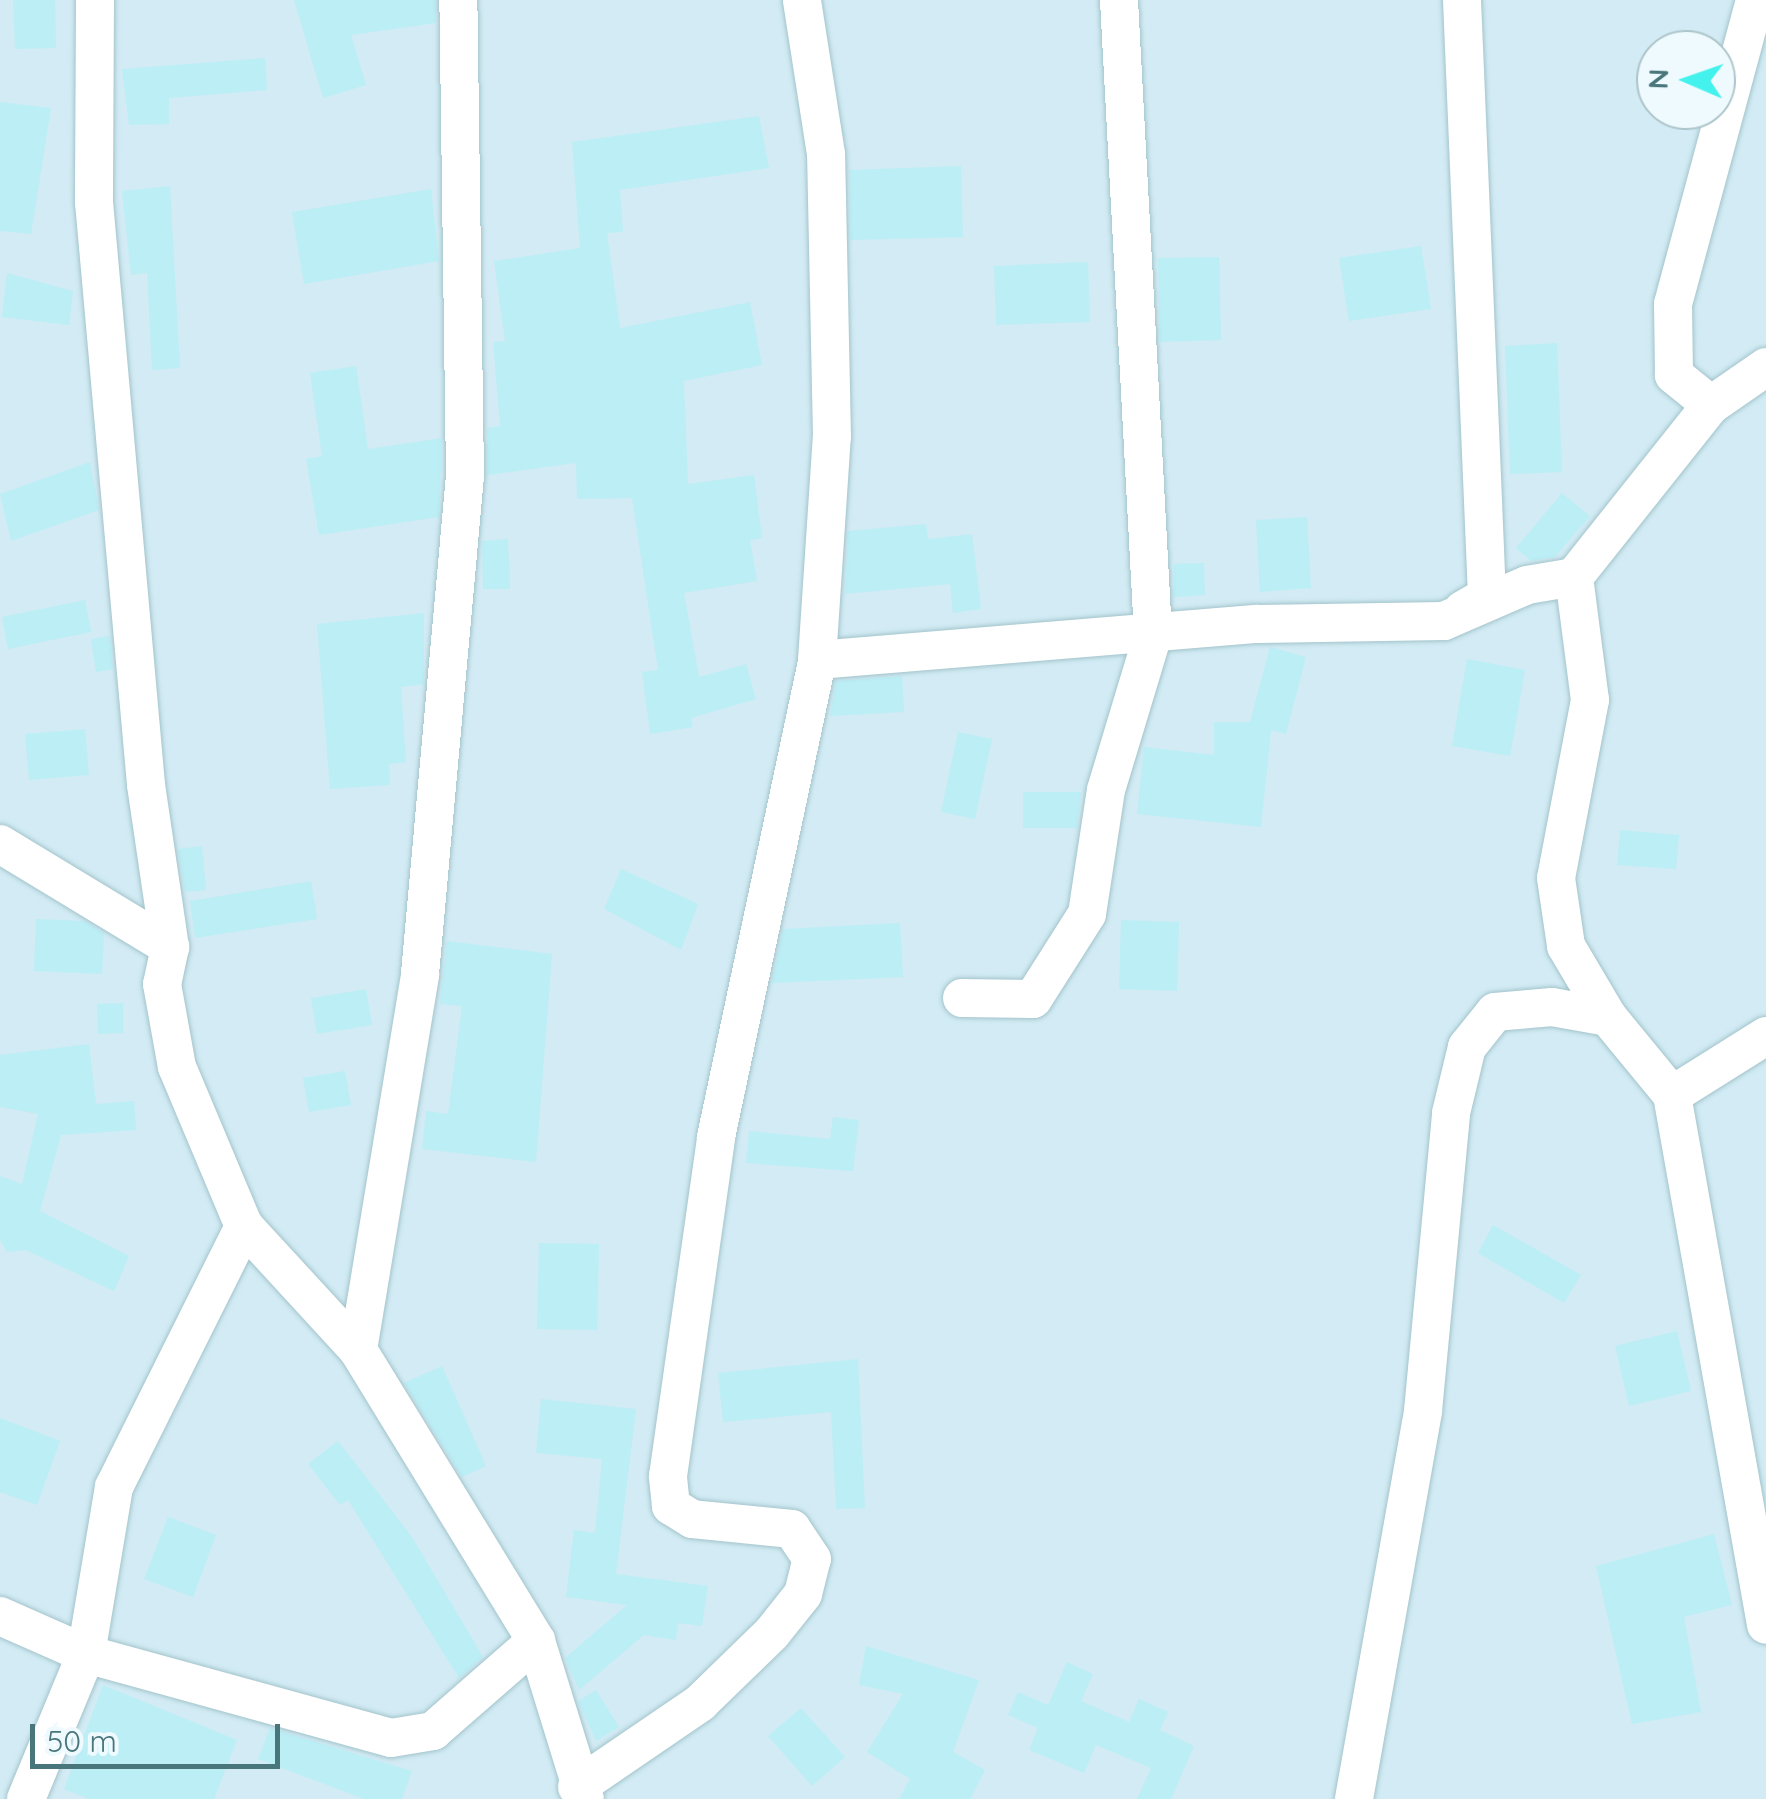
<!DOCTYPE html>
<html>
<head>
<meta charset="utf-8">
<style>
  body { margin:0 }
  #map { position:relative; width:1766px; height:1799px; overflow:hidden; background:#e7f6fe; font-family:Quicksand,sans-serif }
  div>[style] { position:absolute }
  .residential>* { inset:0; background:#d2ebf4 }
  .building>* { inset:0; background:#bceef6 }
  .roads { filter:drop-shadow(0 0 2px #a3c4cb) drop-shadow(0 0 2px #a3c4cb) }
  .street>* { height:38px; margin:-19px; padding:0 19px; transform-origin:19px; border-radius:19px; background:#fff }
  span { translate:-50% -50%; white-space:nowrap; text-align:center; line-height:1.15; -webkit-text-stroke:8px #effaff; paint-order:stroke }
  .north { position:absolute; left:1636px; top:30px; width:100px; height:100px; box-sizing:border-box; background:#effaff; border:2px solid #acc5ca; border-radius:50%; rotate:272deg; font-size:28px; font-weight:700; line-height:40px; text-align:center; color:#48767b }
  .north::after { content:''; display:block; margin:auto; width:35px; height:45px; background:#43f2ec; clip-path:polygon(50% 0,100% 100%,50% 72%,0 100%) }
  .scale { position:absolute; left:30px; top:1724px; width:250px; height:45px; box-sizing:border-box; border:5px solid #48767b; border-top:0; padding-left:12px; font-size:30px; line-height:35px; white-space:nowrap; color:#48767b; -webkit-text-stroke:8px #effaff; paint-order:stroke }
</style>
</head>
<body>
<div id="map">
  <div class="residential">
    <i style="clip-path:polygon(evenodd,0 0,1766px 0,1766px 1799px,0 1799px,0 0,1656px 50px,1716px 50px,1716px 110px,1656px 110px,1656px 50px)"></i>
  </div>
  <div class="building">
    <i style="clip-path:polygon(13px 0,55px 0,56px 48px,15px 49px)"></i>
    <i style="clip-path:polygon(294px 0,436px 0,436px 23px,351px 35px,366px 85px,323px 98px)"></i>
    <i style="clip-path:polygon(265px 58px,267px 90px,169px 98px,169px 124px,129px 125px,122px 69px)"></i>
    <i style="clip-path:polygon(0 102px,51px 108px,31px 234px,0 231px)"></i>
    <i style="clip-path:polygon(759px 116px,769px 168px,620px 190px,623px 232px,607px 233px,620px 328px,750px 302px,762px 365px,684px 381px,688px 484px,754px 475px,762px 538px,750px 540px,757px 581px,684px 593px,699px 677px,746px 664px,756px 699px,691px 718px,693px 727px,650px 734px,642px 672px,658px 670px,632px 498px,577px 499px,576px 463px,487px 475px,487px 428px,500px 426px,493px 342px,505px 341px,494px 261px,580px 248px,572px 142px)"></i>
    <i style="clip-path:polygon(961px 166px,963px 237px,850px 240px,849px 170px)"></i>
    <i style="clip-path:polygon(170px 186px,180px 368px,152px 370px,147px 273px,131px 275px,122px 191px)"></i>
    <i style="clip-path:polygon(431px 189px,439px 261px,304px 284px,292px 212px)"></i>
    <i style="clip-path:polygon(1421px 246px,1431px 309px,1349px 321px,1339px 258px)"></i>
    <i style="clip-path:polygon(1219px 257px,1221px 340px,1160px 342px,1158px 258px)"></i>
    <i style="clip-path:polygon(1088px 262px,1090px 322px,996px 325px,994px 266px)"></i>
    <i style="clip-path:polygon(7px 273px,73px 291px,69px 325px,2px 317px)"></i>
    <i style="clip-path:polygon(1557px 343px,1562px 472px,1510px 474px,1505px 346px)"></i>
    <i style="clip-path:polygon(356px 366px,368px 449px,442px 438px,439px 517px,319px 535px,306px 459px,322px 456px,310px 373px)"></i>
    <i style="clip-path:polygon(90px 462px,99px 510px,11px 541px,0 494px)"></i>
    <i style="clip-path:polygon(1562px 493px,1590px 516px,1555px 557px,1531px 561px,1516px 548px)"></i>
    <i style="clip-path:polygon(1307px 517px,1311px 588px,1260px 592px,1256px 520px)"></i>
    <i style="clip-path:polygon(926px 524px,928px 539px,972px 534px,981px 609px,953px 613px,950px 584px,845px 594px,848px 531px)"></i>
    <i style="clip-path:polygon(508px 539px,510px 589px,483px 589px,482px 541px)"></i>
    <i style="clip-path:polygon(1204px 563px,1205px 595px,1174px 597px,1174px 564px)"></i>
    <i style="clip-path:polygon(85px 600px,91px 632px,8px 649px,2px 617px)"></i>
    <i style="clip-path:polygon(424px 613px,424px 684px,401px 687px,406px 762px,389px 764px,390px 785px,330px 789px,317px 624px)"></i>
    <i style="clip-path:polygon(110px 636px,113px 669px,96px 672px,91px 639px)"></i>
    <i style="clip-path:polygon(1270px 647px,1306px 657px,1286px 734px,1271px 730px,1261px 827px,1137px 814px,1144px 747px,1214px 755px,1214px 722px,1250px 722px)"></i>
    <i style="clip-path:polygon(1467px 659px,1525px 670px,1510px 756px,1452px 746px)"></i>
    <i style="clip-path:polygon(902px 676px,904px 712px,830px 716px,836px 681px)"></i>
    <i style="clip-path:polygon(85px 729px,89px 775px,29px 780px,25px 734px)"></i>
    <i style="clip-path:polygon(958px 732px,992px 739px,975px 819px,941px 812px)"></i>
    <i style="clip-path:polygon(1023px 792px,1081px 792px,1077px 828px,1023px 828px)"></i>
    <i style="clip-path:polygon(1620px 830px,1679px 835px,1676px 869px,1617px 865px)"></i>
    <i style="clip-path:polygon(202px 846px,206px 890px,185px 892px,178px 849px)"></i>
    <i style="clip-path:polygon(621px 869px,698px 904px,681px 950px,604px 909px)"></i>
    <i style="clip-path:polygon(311px 881px,317px 919px,195px 938px,190px 901px)"></i>
    <i style="clip-path:polygon(36px 919px,84px 921px,104px 933px,102px 974px,34px 971px)"></i>
    <i style="clip-path:polygon(1121px 920px,1179px 922px,1177px 991px,1119px 989px)"></i>
    <i style="clip-path:polygon(900px 923px,903px 977px,772px 983px,783px 929px)"></i>
    <i style="clip-path:polygon(447px 941px,552px 954px,536px 1162px,422px 1149px,426px 1111px,448px 1114px,462px 1006px,440px 1004px)"></i>
    <i style="clip-path:polygon(366px 989px,372px 1025px,317px 1034px,311px 998px)"></i>
    <i style="clip-path:polygon(123px 1003px,123px 1033px,98px 1034px,97px 1004px)"></i>
    <i style="clip-path:polygon(89px 1044px,96px 1104px,134px 1101px,136px 1130px,61px 1135px,40px 1211px,129px 1256px,114px 1291px,26px 1250px,7px 1252px,0 1240px,0 1176px,22px 1184px,38px 1114px,0 1107px,0 1055px)"></i>
    <i style="clip-path:polygon(345px 1071px,351px 1105px,309px 1112px,303px 1078px)"></i>
    <i style="clip-path:polygon(833px 1117px,859px 1120px,853px 1171px,746px 1163px,749px 1131px,830px 1139px)"></i>
    <i style="clip-path:polygon(1493px 1225px,1581px 1275px,1564px 1303px,1478px 1253px)"></i>
    <i style="clip-path:polygon(539px 1243px,599px 1244px,597px 1330px,537px 1329px)"></i>
    <i style="clip-path:polygon(1677px 1331px,1691px 1391px,1629px 1406px,1615px 1346px)"></i>
    <i style="clip-path:polygon(858px 1359px,865px 1508px,836px 1509px,831px 1412px,723px 1422px,718px 1373px)"></i>
    <i style="clip-path:polygon(442px 1366px,486px 1466px,462px 1477px,404px 1383px)"></i>
    <i style="clip-path:polygon(541px 1399px,636px 1409px,616px 1574px,708px 1586px,702px 1626px,678px 1623px,676px 1640px,644px 1635px,579px 1690px,565px 1658px,627px 1605px,566px 1597px,574px 1530px,595px 1533px,602px 1459px,536px 1453px)"></i>
    <i style="clip-path:polygon(0 1418px,60px 1441px,37px 1505px,0 1492px)"></i>
    <i style="clip-path:polygon(338px 1441px,412px 1537px,483px 1657px,459px 1678px,348px 1500px,340px 1505px,308px 1464px)"></i>
    <i style="clip-path:polygon(168px 1517px,216px 1535px,193px 1597px,144px 1579px)"></i>
    <i style="clip-path:polygon(1714px 1534px,1732px 1605px,1684px 1617px,1701px 1712px,1632px 1724px,1596px 1566px)"></i>
    <i style="clip-path:polygon(866px 1646px,979px 1680px,953px 1752px,985px 1770px,970px 1799px,899px 1799px,910px 1779px,867px 1752px,903px 1694px,859px 1685px)"></i>
    <i style="clip-path:polygon(1067px 1662px,1093px 1674px,1081px 1701px,1129px 1722px,1139px 1699px,1168px 1712px,1160px 1730px,1194px 1746px,1171px 1799px,1137px 1799px,1151px 1768px,1096px 1745px,1084px 1773px,1029px 1750px,1038px 1728px,1008px 1715px,1018px 1692px,1048px 1705px)"></i>
    <i style="clip-path:polygon(103px 1685px,237px 1740px,214px 1799px,89px 1799px,64px 1789px)"></i>
    <i style="clip-path:polygon(596px 1690px,619px 1727px,596px 1741px,578px 1701px)"></i>
    <i style="clip-path:polygon(801px 1708px,845px 1757px,812px 1786px,768px 1736px)"></i>
    <i style="clip-path:polygon(270px 1728px,412px 1771px,402px 1799px,364px 1799px,258px 1759px)"></i>
  </div>
  <div class="roads">
    <div class="street">
      <i style="left:95px;top:0;width:202px;rotate:90.3deg"></i>
      <i style="left:94px;top:202px;width:585px;rotate:84.9deg"></i>
      <i style="left:146px;top:785px;width:164px;rotate:81.6deg"></i>
      <i style="left:170px;top:947px;width:38px;rotate:102deg"></i>
      <i style="left:162px;top:984px;width:84px;rotate:79.8deg"></i>
      <i style="left:177px;top:1067px;width:173px;rotate:67.2deg"></i>
      <i style="left:244px;top:1226px;width:168px;rotate:47.4deg"></i>
      <i style="left:358px;top:1350px;width:341px;rotate:58.5deg"></i>
      <i style="left:536px;top:1641px;width:165px;rotate:72.8deg"></i>
      <i style="left:1462px;top:0;width:597px;rotate:87.6deg"></i>
      <i style="left:1487px;top:596px;width:28px;rotate:150deg"></i>
      <i style="left:1711px;top:405px;width:48px;rotate:-141deg"></i>
      <i style="left:1674px;top:375px;width:71px;rotate:-90.8deg"></i>
      <i style="left:1673px;top:304px;width:315px;rotate:-74.9deg"></i>
      <i style="left:1574px;top:577px;width:124px;rotate:82.6deg"></i>
      <i style="left:1590px;top:700px;width:181px;rotate:100.8deg"></i>
      <i style="left:1556px;top:878px;width:69px;rotate:81.6deg"></i>
      <i style="left:1566px;top:946px;width:82px;rotate:59.4deg"></i>
      <i style="left:1608px;top:1017px;width:101px;rotate:50.6deg"></i>
      <i style="left:1672px;top:1095px;width:538px;rotate:79.94deg"></i>
      <i style="left:817px;top:660px;width:442px;rotate:-4.7deg"></i>
      <i style="left:1258px;top:624px;width:186px;rotate:-0.9deg"></i>
      <i style="left:1444px;top:621px;width:90px;rotate:-23.4deg"></i>
      <i style="left:1527px;top:585px;width:48px;rotate:-9.7deg"></i>
      <i style="left:1574px;top:577px;width:220px;rotate:-51.5deg"></i>
      <i style="left:1711px;top:405px;width:67px;rotate:-34.6deg"></i>
      <i style="left:0;top:844px;width:199px;rotate:31.2deg"></i>
      <i style="left:962px;top:998px;width:71px;rotate:0.8deg"></i>
      <i style="left:1033px;top:999px;width:101px;rotate:-57.6deg"></i>
      <i style="left:1087px;top:914px;width:125px;rotate:-81.3deg"></i>
      <i style="left:1106px;top:790px;width:163px;rotate:-73.2deg"></i>
      <i style="left:1153px;top:634px;width:635px;rotate:-93.07deg"></i>
      <i style="left:1672px;top:1095px;width:111px;rotate:-32.1deg"></i>
      <i style="left:358px;top:1350px;width:381px;rotate:-80.6deg"></i>
      <i style="left:420px;top:974px;width:500px;rotate:-84.84deg"></i>
      <i style="left:465px;top:476px;width:476px;rotate:-90.8deg"></i>
      <i style="left:0;top:1616px;width:94px;rotate:23.8deg"></i>
      <i style="left:86px;top:1654px;width:316px;rotate:15.4deg"></i>
      <i style="left:391px;top:1738px;width:43px;rotate:-9.5deg"></i>
      <i style="left:433px;top:1731px;width:137px;rotate:-41.1deg"></i>
      <i style="left:577px;top:1787px;width:149px;rotate:-34.3deg"></i>
      <i style="left:700px;top:1703px;width:100px;rotate:-44.2deg"></i>
      <i style="left:772px;top:1633px;width:50px;rotate:-51.5deg"></i>
      <i style="left:803px;top:1594px;width:36px;rotate:-76deg"></i>
      <i style="left:812px;top:1559px;width:36px;rotate:-124deg"></i>
      <i style="left:792px;top:1529px;width:100px;rotate:-174.3deg"></i>
      <i style="left:692px;top:1519px;width:25px;rotate:-148deg"></i>
      <i style="left:671px;top:1506px;width:30px;rotate:-96deg"></i>
      <i style="left:668px;top:1476px;width:342px;rotate:-81.9deg"></i>
      <i style="left:716px;top:1137px;width:488px;rotate:-78deg"></i>
      <i style="left:817px;top:660px;width:224px;rotate:-86.2deg"></i>
      <i style="left:832px;top:437px;width:283px;rotate:-91.2deg"></i>
      <i style="left:826px;top:154px;width:156px;rotate:-98.9deg"></i>
      <i style="left:26px;top:1799px;width:157px;rotate:-67.5deg"></i>
      <i style="left:86px;top:1654px;width:169px;rotate:-80.5deg"></i>
      <i style="left:114px;top:1487px;width:292px;rotate:-63.5deg"></i>
      <i style="left:1354px;top:1799px;width:394px;rotate:-79.9deg"></i>
      <i style="left:1423px;top:1411px;width:299px;rotate:-84.6deg"></i>
      <i style="left:1451px;top:1113px;width:68px;rotate:-76.4deg"></i>
      <i style="left:1467px;top:1047px;width:45px;rotate:-51.3deg"></i>
      <i style="left:1495px;top:1012px;width:57px;rotate:-5deg"></i>
      <i style="left:1552px;top:1007px;width:57px;rotate:10.1deg"></i>
    </div>
  </div>
  <div class="north">N</div>
  <div class="scale">50 m</div>
</div>
</body>
</html>
